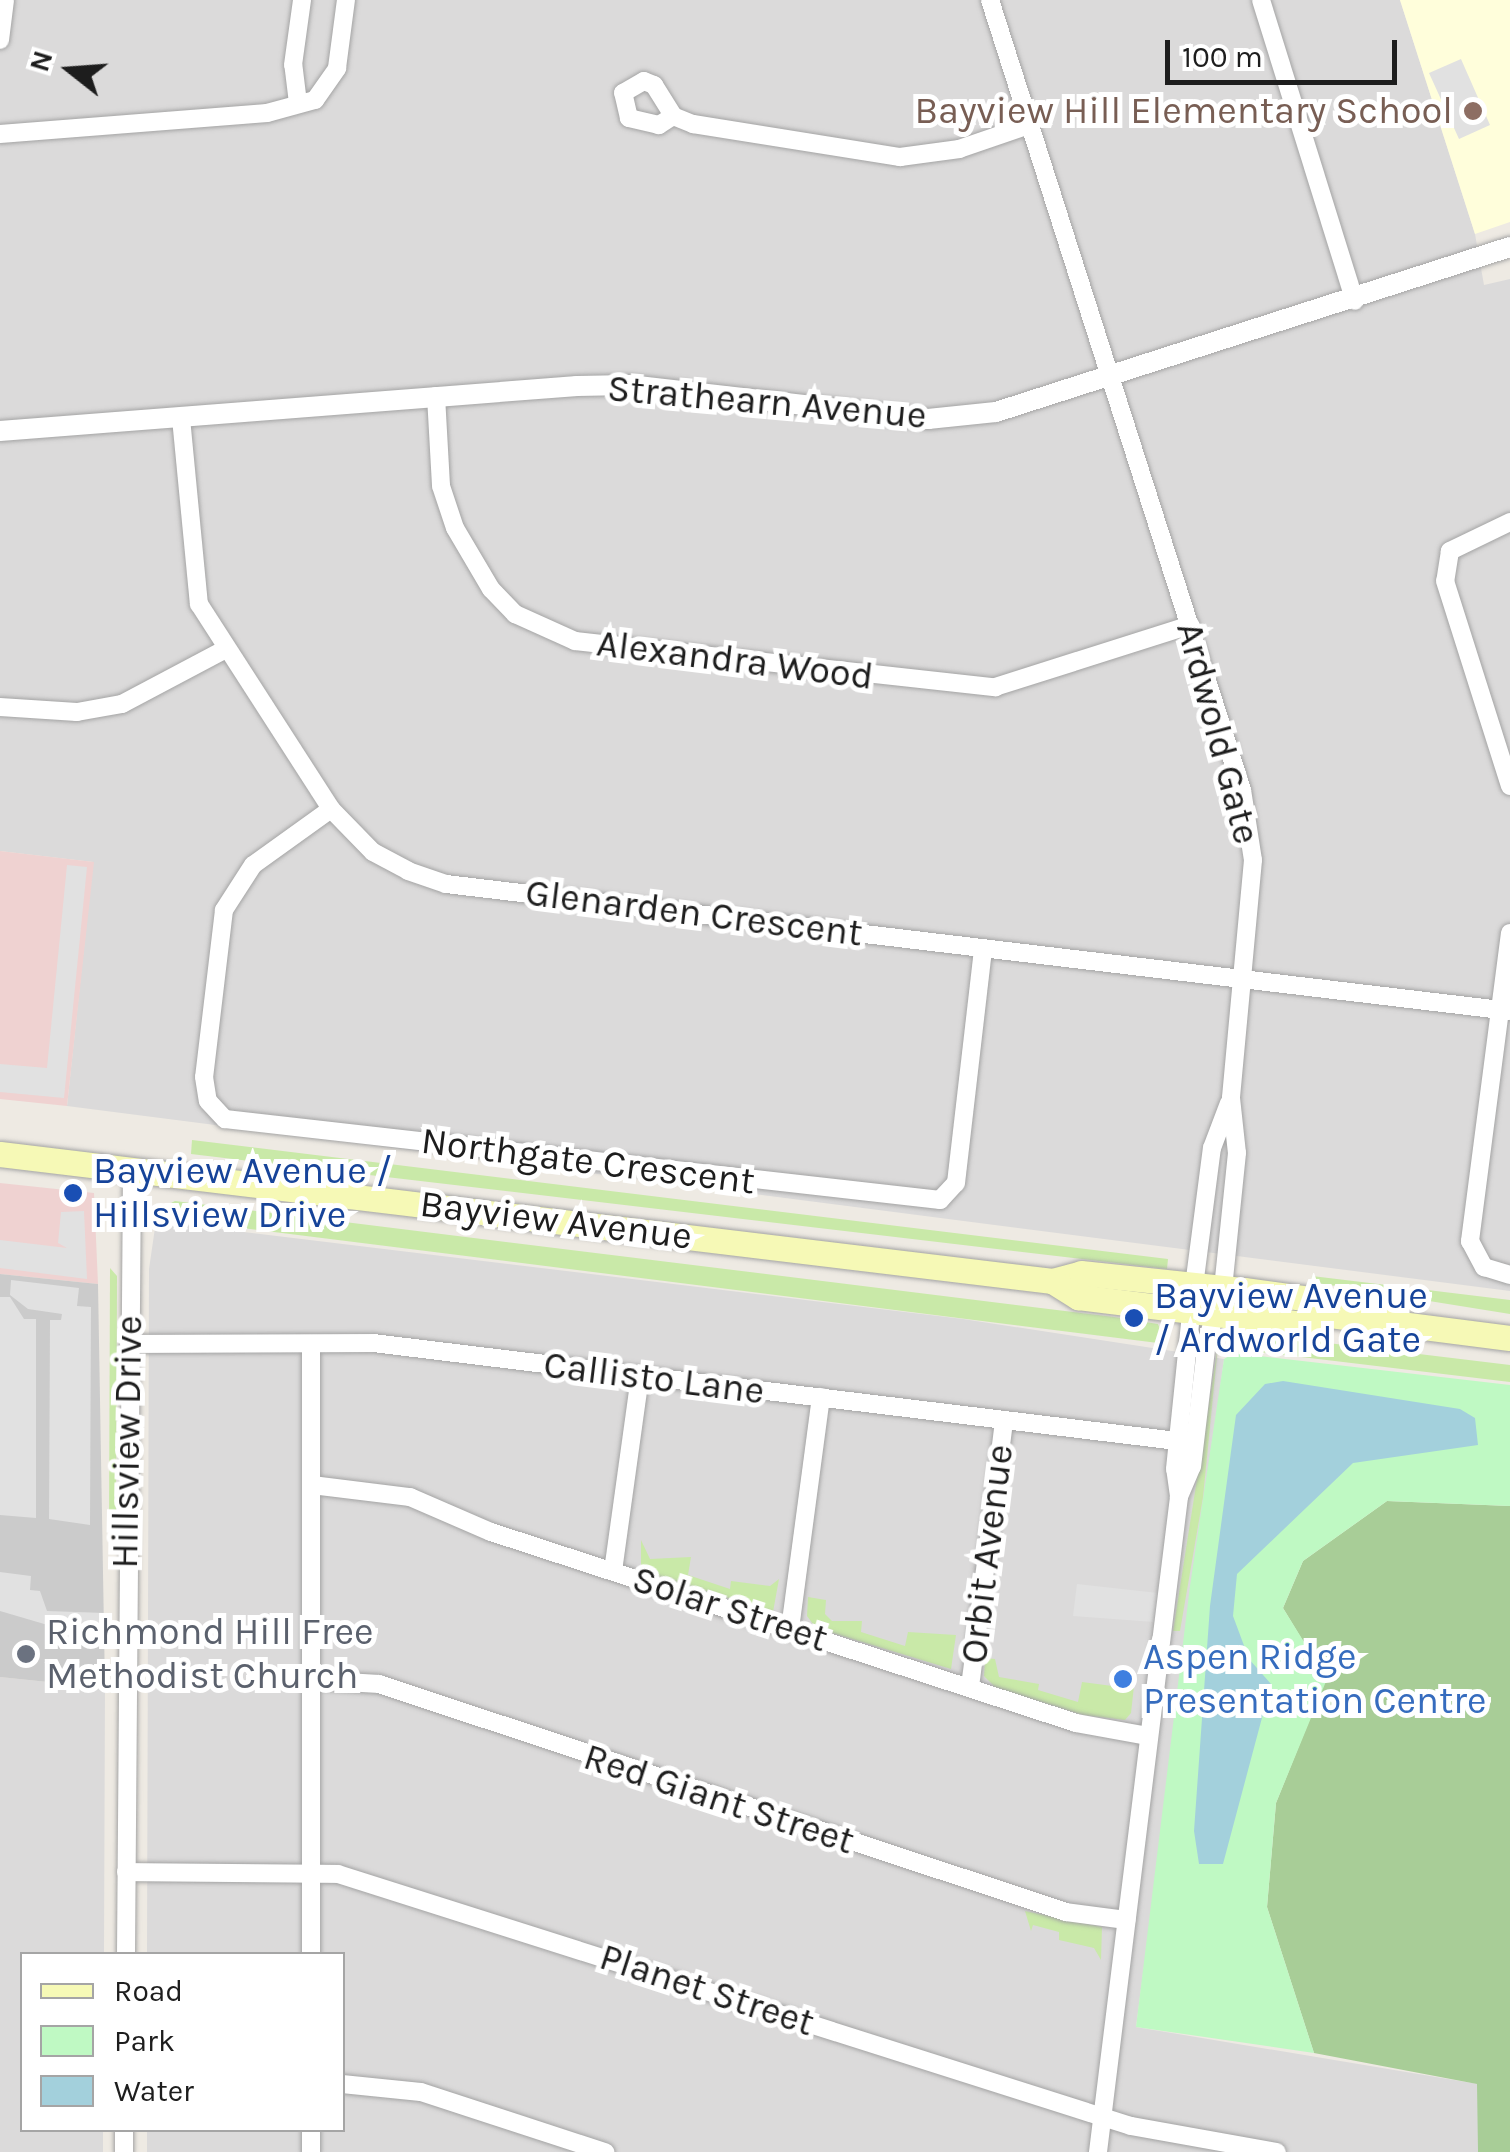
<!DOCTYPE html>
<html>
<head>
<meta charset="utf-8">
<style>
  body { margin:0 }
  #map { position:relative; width:1510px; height:2152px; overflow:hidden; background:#eeeae3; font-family:Karla,sans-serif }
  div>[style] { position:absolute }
  .residential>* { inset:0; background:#dbdada }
  .commercial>* { inset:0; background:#efd2d1 }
  .education>* { inset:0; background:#fffedb }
  .religious>* { inset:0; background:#cbcbcb }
  .grass>* { inset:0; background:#c9e9a8 }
  .forest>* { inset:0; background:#a8cd97 }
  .park>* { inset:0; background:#bff9c3 }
  .parking>* { inset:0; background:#e1e1e1 }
  .water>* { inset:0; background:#a3d0dc }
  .roads { filter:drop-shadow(0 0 2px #a4a4a4) drop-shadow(0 0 2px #a4a4a4) }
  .minor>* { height:18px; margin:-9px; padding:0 9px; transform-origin:9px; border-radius:9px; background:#fff }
  .tertiary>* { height:20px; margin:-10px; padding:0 10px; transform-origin:10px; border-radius:10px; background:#fff }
  .secondary>* { height:25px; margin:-12.5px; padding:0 12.5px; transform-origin:12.5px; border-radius:12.5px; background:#f6f9b6 }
  .dots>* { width:28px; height:28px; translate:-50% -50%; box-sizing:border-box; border:5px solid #fff; border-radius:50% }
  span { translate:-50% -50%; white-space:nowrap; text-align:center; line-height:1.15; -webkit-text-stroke:10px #fff; paint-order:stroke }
  .education-label { font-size:38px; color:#785e54 }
  .right { translate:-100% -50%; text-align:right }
  .street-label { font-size:38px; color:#1d1d1d }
  .transit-label { font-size:38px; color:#164399 }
  .left { translate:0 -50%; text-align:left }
  .worship-label { font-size:38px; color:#5b616d }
  .shop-label { font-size:38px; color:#366cbe }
  .legend { position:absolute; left:20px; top:1952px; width:325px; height:180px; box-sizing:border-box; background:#fff; border:2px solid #a5a5a5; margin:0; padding:12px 18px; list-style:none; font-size:30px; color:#1d1d1d }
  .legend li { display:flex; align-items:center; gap:20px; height:50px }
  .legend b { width:50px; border:2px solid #a5a5a5 }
  .north { position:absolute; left:20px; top:20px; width:100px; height:100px; -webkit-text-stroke:8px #fff; paint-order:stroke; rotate:287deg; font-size:28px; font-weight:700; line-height:40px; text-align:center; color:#1d1d1d }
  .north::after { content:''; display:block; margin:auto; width:35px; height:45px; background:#1d1d1d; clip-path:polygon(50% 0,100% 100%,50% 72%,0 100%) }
  .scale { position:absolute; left:1165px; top:40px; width:232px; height:45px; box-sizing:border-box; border:5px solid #1d1d1d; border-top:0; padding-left:12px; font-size:30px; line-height:35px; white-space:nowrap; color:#1d1d1d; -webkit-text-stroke:8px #fff; paint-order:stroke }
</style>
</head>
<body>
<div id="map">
  <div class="residential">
    <i style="clip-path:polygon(0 0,1400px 0,1475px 234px,1484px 285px,1510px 279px,1510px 1291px,67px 1106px,93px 862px,0 851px)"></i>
    <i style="clip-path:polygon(157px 1214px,186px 1225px,963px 1319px,1224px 1359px,1136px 2027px,1478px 2084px,1478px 2152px,147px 2152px,147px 2130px,342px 2130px,342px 1954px,147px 1954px,149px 1269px)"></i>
    <i style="clip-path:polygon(0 1677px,105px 1688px,104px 1954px,22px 1954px,22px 2130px,103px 2130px,103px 2152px,0 2152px)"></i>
  </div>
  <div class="commercial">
    <i style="clip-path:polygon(0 851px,94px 862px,67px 1106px,0 1099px)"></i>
    <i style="clip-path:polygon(0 1183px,94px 1193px,98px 1284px,0 1274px)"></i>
  </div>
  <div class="education">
    <i style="clip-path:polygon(1400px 0,1510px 0,1510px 222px,1475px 234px)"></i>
  </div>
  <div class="religious">
    <i style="clip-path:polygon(0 1274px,98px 1284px,105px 1688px,0 1677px)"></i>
  </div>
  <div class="grass">
    <i style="clip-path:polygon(192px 1140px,1168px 1259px,1167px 1269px,191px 1154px)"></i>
    <i style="clip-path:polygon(175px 1201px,1114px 1317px,1158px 1324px,1166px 1344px,187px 1221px,161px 1208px)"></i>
    <i style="clip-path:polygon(110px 1268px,117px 1276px,116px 1528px,109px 1534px)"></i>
    <i style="clip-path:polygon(1312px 1276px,1510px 1300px,1510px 1314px,1311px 1282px)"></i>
    <i style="clip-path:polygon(1245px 1333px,1510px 1365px,1510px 1382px,1225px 1348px)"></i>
    <i style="clip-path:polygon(1218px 1346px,1203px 1497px,1180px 1631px,1173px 1631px)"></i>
    <i style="clip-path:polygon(641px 1540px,650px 1559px,691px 1557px,688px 1575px,730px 1589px,731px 1581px,770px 1586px,779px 1579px,773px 1612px,641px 1571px)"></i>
    <i style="clip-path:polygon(808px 1597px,826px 1600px,825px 1614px,832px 1621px,862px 1621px,861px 1632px,905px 1646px,908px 1632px,956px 1635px,951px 1669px,816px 1628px,807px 1616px)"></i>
    <i style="clip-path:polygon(985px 1658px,995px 1659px,999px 1677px,1039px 1684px,1038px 1690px,1078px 1702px,1082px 1682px,1120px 1687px,1122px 1679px,1135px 1677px,1131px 1713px,1125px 1720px,1083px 1715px,995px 1687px,984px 1676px)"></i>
    <i style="clip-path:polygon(1025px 1911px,1102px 1927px,1101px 1960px,1094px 1948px,1059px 1940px,1059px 1932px,1033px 1925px,1031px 1931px)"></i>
  </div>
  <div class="forest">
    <i style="clip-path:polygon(1387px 1501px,1510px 1506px,1510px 2152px,1478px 2152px,1477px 2084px,1314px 2053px,1267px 1907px,1276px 1803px,1326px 1679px,1283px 1608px,1303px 1561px)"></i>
  </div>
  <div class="park">
    <i style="clip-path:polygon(1234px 1353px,1510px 1385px,1510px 1506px,1387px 1501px,1303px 1561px,1283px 1608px,1327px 1679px,1276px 1803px,1267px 1907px,1314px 2053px,1136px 2027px,1190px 1586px,1224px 1359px)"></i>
  </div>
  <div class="parking">
    <i style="clip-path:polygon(1461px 59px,1490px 125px,1459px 139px,1429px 73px)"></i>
    <i style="clip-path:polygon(67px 865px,87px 867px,64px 1098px,0 1092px,0 1064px,47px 1068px)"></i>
    <i style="clip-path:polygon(84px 1211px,87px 1279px,0 1268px,0 1240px,67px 1248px,58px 1243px,61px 1212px)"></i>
    <i style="clip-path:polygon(11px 1280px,79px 1288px,77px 1306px,91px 1307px,90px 1525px,49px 1519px,50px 1320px,61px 1320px,62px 1314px,28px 1309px,10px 1295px)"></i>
    <i style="clip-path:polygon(0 1297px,10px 1297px,24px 1319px,36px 1319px,36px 1518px,0 1515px)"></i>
    <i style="clip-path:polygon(0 1572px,31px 1576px,30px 1590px,40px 1591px,47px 1611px,105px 1613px,105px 1632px,51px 1626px,0 1611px)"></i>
    <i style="clip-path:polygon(1077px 1584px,1158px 1593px,1154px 1622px,1073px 1616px)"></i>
  </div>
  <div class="water">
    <i style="clip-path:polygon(1283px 1381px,1460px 1409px,1475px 1418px,1478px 1445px,1353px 1463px,1237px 1574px,1233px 1616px,1249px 1659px,1271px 1684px,1223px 1864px,1199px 1864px,1194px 1831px,1210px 1606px,1236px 1415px,1265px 1384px)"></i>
  </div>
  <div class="roads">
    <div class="minor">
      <i style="left:990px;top:0;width:829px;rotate:72.31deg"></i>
      <i style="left:1242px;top:790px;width:71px;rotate:81.1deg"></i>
      <i style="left:1253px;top:860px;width:239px;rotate:95.3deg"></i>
      <i style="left:1231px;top:1098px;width:55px;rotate:83.8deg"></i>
      <i style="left:1237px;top:1153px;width:136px;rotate:95.9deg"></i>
      <i style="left:1223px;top:1288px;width:55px;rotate:106.8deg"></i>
      <i style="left:1207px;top:1341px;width:126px;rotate:96.8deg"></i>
      <i style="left:1192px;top:1466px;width:34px;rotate:113deg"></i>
      <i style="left:1179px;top:1497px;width:660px;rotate:97.05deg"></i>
      <i style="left:1261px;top:0;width:315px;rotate:72.7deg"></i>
      <i style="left:0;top:40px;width:40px;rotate:-82.9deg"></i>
      <i style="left:298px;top:103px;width:38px;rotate:-97deg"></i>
      <i style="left:293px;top:65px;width:66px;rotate:-82.1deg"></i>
      <i style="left:673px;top:116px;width:17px;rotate:147deg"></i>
      <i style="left:659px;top:125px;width:31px;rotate:-167deg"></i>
      <i style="left:629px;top:118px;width:26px;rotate:-103deg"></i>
      <i style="left:623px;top:93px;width:24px;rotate:-30deg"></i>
      <i style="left:644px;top:81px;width:11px;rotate:22deg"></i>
      <i style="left:654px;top:85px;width:36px;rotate:58deg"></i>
      <i style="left:673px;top:116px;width:22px;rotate:22deg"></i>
      <i style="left:693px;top:124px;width:210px;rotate:9.1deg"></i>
      <i style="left:900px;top:157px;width:60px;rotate:-7.7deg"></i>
      <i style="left:959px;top:149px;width:74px;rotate:-18.9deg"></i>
      <i style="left:0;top:134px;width:268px;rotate:-4.5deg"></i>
      <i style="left:267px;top:113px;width:50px;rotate:-15.2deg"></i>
      <i style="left:315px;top:100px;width:39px;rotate:-55deg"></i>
      <i style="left:337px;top:68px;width:69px;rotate:-82.5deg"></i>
      <i style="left:436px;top:396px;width:90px;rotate:86.8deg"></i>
      <i style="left:441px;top:486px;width:44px;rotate:71.6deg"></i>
      <i style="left:455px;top:528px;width:71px;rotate:59.5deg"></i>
      <i style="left:491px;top:589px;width:35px;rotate:46deg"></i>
      <i style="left:515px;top:614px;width:66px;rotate:24.2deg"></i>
      <i style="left:575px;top:641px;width:423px;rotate:6.3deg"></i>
      <i style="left:995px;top:687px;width:205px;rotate:-17.6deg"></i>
      <i style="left:181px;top:418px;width:187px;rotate:84.5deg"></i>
      <i style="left:199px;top:604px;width:244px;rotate:57.2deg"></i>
      <i style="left:331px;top:809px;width:60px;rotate:45.7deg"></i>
      <i style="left:373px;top:852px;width:40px;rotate:28deg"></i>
      <i style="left:408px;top:871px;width:40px;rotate:18.9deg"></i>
      <i style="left:446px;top:884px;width:1072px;rotate:6.81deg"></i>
      <i style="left:1510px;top:522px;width:67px;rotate:154.2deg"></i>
      <i style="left:1450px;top:551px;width:30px;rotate:99deg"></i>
      <i style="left:1445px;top:581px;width:215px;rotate:72.4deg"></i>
      <i style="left:0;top:707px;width:77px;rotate:3.7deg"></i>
      <i style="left:77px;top:712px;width:46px;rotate:-10.1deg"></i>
      <i style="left:122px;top:704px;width:118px;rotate:-27.9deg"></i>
      <i style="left:331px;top:809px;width:96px;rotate:144.3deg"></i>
      <i style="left:253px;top:865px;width:54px;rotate:122.8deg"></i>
      <i style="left:224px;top:910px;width:168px;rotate:96.8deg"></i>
      <i style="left:204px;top:1077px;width:24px;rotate:81deg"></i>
      <i style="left:208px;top:1101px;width:25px;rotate:47deg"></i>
      <i style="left:225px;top:1119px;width:720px;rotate:6.46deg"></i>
      <i style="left:940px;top:1200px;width:23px;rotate:-47deg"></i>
      <i style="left:956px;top:1183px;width:236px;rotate:-83.4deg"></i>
      <i style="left:1510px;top:933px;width:311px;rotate:97.4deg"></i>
      <i style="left:1470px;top:1241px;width:30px;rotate:62deg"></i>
      <i style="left:1484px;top:1267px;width:27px;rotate:17deg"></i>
      <i style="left:129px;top:1344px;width:244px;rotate:-0.2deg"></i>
      <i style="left:373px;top:1343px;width:810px;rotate:6.95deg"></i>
      <i style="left:312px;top:1485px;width:99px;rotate:7deg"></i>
      <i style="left:410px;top:1497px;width:88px;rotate:23.4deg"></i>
      <i style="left:491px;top:1532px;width:615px;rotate:18.08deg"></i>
      <i style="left:1076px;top:1723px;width:73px;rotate:10.2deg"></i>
      <i style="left:1179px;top:1496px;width:27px;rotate:-98deg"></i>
      <i style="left:1175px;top:1469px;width:184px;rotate:-84.1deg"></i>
      <i style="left:1194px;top:1286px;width:139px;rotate:-82.6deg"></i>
      <i style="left:1212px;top:1148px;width:48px;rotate:-69.3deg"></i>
      <i style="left:613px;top:1571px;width:197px;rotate:-82.1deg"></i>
      <i style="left:790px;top:1629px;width:234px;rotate:-82.4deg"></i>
      <i style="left:312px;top:1680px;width:67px;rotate:3.4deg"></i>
      <i style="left:379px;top:1684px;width:724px;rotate:18.36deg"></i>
      <i style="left:1066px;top:1912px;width:61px;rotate:7.6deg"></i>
      <i style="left:970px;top:1687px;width:269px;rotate:-82.7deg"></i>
      <i style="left:126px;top:1872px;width:212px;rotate:0.5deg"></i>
      <i style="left:338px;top:1874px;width:832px;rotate:17.63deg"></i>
      <i style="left:1131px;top:2126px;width:148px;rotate:10.1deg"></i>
      <i style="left:126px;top:1954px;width:785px;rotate:-89.56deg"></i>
      <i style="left:311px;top:1954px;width:610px;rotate:-90deg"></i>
      <i style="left:342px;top:2084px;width:79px;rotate:5.8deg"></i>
      <i style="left:421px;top:2092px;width:194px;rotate:18.1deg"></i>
      <i style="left:124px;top:2152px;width:22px;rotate:-90deg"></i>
      <i style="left:311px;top:2152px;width:22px;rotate:-90deg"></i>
    </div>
    <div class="tertiary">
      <i style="left:0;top:431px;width:579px;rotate:-4.46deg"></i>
      <i style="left:577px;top:386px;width:52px;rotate:-1.1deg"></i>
      <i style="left:629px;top:385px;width:301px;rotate:6.5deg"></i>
      <i style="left:928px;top:419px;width:68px;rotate:-5.9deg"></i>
      <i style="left:996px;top:412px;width:540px;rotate:-17.8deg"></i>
    </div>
    <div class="secondary">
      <i style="left:0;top:1154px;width:1060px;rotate:6.88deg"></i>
      <i style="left:1052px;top:1281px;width:30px;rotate:-15deg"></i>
      <i style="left:1081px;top:1273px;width:164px;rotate:6deg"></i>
      <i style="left:1244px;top:1290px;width:68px;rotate:7.7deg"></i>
      <i style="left:1311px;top:1299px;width:25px;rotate:40deg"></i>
      <i style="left:1052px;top:1281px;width:31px;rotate:32deg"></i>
      <i style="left:1078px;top:1297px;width:164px;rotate:7deg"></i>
      <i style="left:1241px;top:1317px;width:64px;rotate:6.2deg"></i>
      <i style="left:1305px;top:1324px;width:27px;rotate:-20deg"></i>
      <i style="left:1330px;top:1315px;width:181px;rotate:7.3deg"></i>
    </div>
  </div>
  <div class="dots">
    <i style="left:1473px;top:111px;background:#8d6e63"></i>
    <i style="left:73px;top:1193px;background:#1a4fb4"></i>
    <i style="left:1134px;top:1318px;background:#1a4fb4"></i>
    <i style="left:26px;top:1654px;background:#6b7280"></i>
    <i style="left:1123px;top:1679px;background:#3f7fe0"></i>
  </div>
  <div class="education-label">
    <span class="right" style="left:1453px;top:111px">Bayview Hill Elementary School</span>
  </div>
  <div class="street-label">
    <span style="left:767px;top:402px;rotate:5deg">Strathearn Avenue</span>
    <span style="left:735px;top:660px;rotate:7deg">Alexandra Wood</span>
    <span style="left:1218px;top:733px;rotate:75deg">Ardwold Gate</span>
    <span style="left:694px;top:913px;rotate:7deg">Glenarden Crescent</span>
    <span style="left:588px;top:1161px;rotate:7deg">Northgate Crescent</span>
    <span style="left:556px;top:1220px;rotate:7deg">Bayview Avenue</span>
    <span style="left:654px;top:1378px;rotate:7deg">Callisto Lane</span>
    <span style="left:127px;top:1442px;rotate:-89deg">Hillsview Drive</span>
    <span style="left:987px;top:1554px;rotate:-83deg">Orbit Avenue</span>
    <span style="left:730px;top:1609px;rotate:18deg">Solar Street</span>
    <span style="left:719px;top:1799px;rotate:18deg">Red Giant Street</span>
    <span style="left:707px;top:1990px;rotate:18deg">Planet Street</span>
  </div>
  <div class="transit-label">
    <span class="left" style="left:93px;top:1193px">Bayview Avenue /<br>Hillsview Drive</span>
    <span class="left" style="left:1154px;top:1318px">Bayview Avenue<br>/ Ardworld Gate</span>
  </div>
  <div class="worship-label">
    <span class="left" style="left:46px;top:1654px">Richmond Hill Free<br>Methodist Church</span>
  </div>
  <div class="shop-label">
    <span class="left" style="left:1143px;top:1679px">Aspen Ridge<br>Presentation Centre</span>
  </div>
  <ul class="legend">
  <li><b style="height:12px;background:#f6f9b6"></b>Road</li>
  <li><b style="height:28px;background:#bff9c3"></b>Park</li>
  <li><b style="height:28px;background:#a3d0dc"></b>Water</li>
  </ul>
  <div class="north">N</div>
  <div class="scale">100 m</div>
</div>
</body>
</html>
